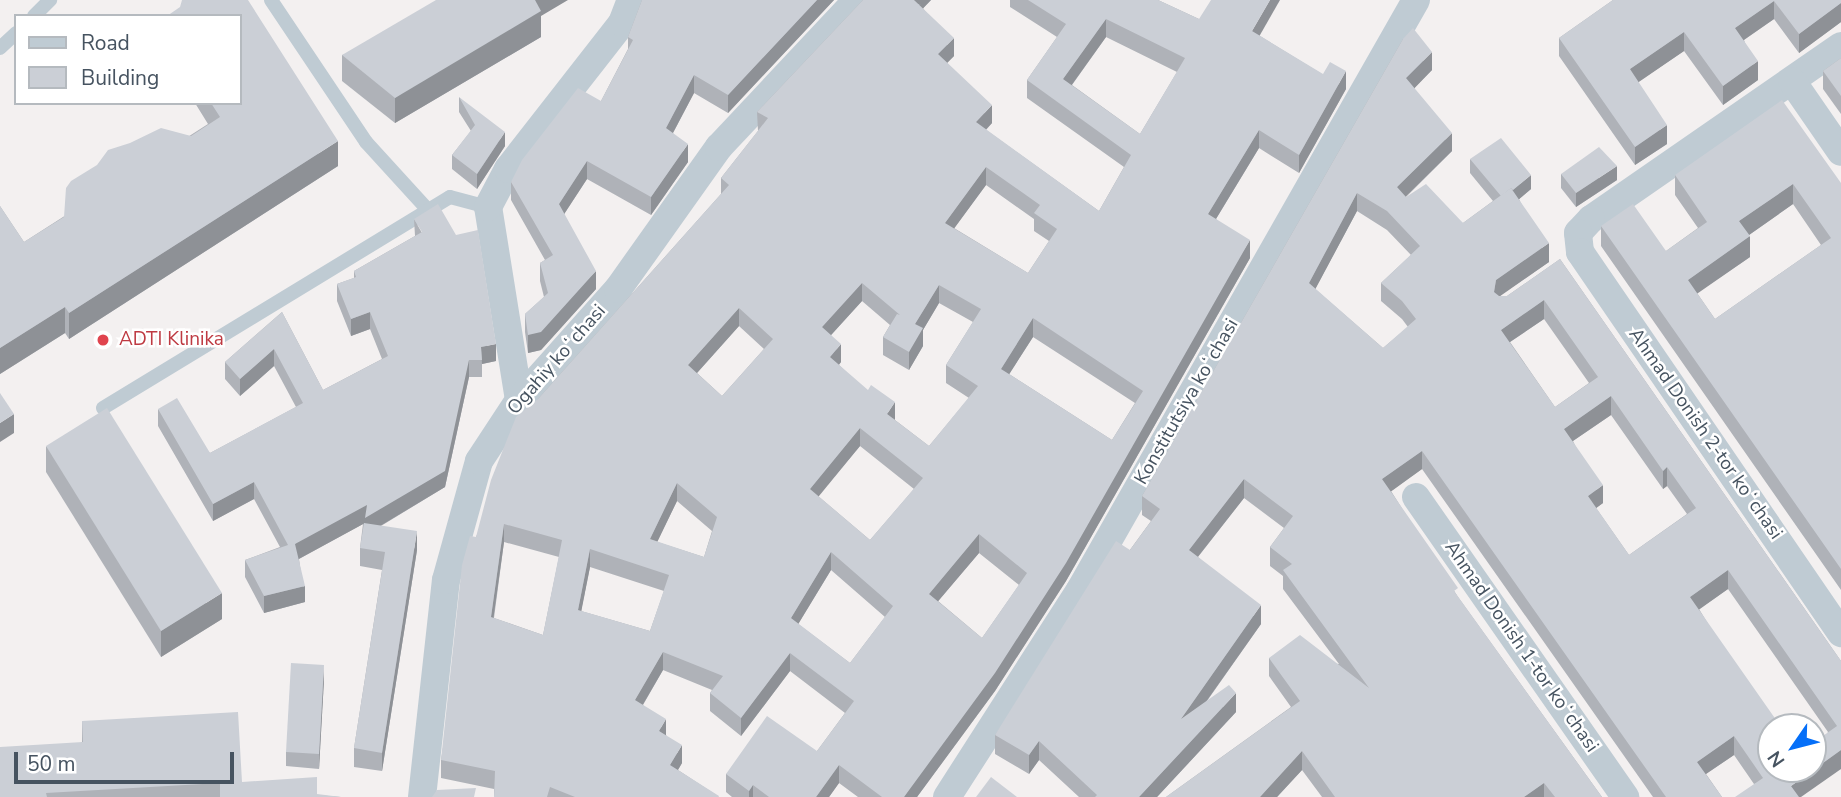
<!DOCTYPE html>
<html>
<head>
<meta charset="utf-8">
<style>
  body { margin:0 }
  #map { position:relative; width:1841px; height:797px; overflow:hidden; background:#f3f0f0; font-family:"Nunito Sans",sans-serif }
  div>[style] { position:absolute }
  .lane>* { height:14px; margin:-7px; padding:0 7px; transform-origin:7px; border-radius:7px; background:#bfcbd3 }
  .street>* { height:28px; margin:-14px; padding:0 14px; transform-origin:14px; border-radius:14px; background:#bfcbd3 }
  .wall>* { inset:0; background:#afb2b8 }
  .shaded-wall>* { inset:0; background:#8e9196 }
  .building>* { inset:0; background:#cbcfd6 }
  .dots>* { width:19px; height:19px; translate:-50% -50%; box-sizing:border-box; border:4px solid #fff; border-radius:50% }
  span { translate:-50% -50%; white-space:nowrap; text-align:center; line-height:1.15; -webkit-text-stroke:5px #fff; paint-order:stroke }
  .health-label { font-size:19px; color:#be3a42 }
  .left { translate:0 -50%; text-align:left }
  .street-label { font-size:19px; color:#465360 }
  .legend { position:absolute; left:14px; top:14px; width:228px; height:91px; box-sizing:border-box; background:#fff; border:2px solid #b5babf; margin:0; padding:9px 12px; list-style:none; font-size:21px; color:#465360 }
  .legend li { display:flex; align-items:center; gap:14px; height:35px }
  .legend b { width:35px; border:2px solid #b5babf }
  .north { position:absolute; left:1757px; top:713px; width:70px; height:70px; box-sizing:border-box; background:#fff; border:2px solid #b5babf; border-radius:50%; rotate:235deg; font-size:19px; font-weight:700; line-height:28px; text-align:center; color:#465360 }
  .north::after { content:''; display:block; margin:auto; width:24px; height:32px; background:#056ff8; clip-path:polygon(50% 0,100% 100%,50% 72%,0 100%) }
  .scale { position:absolute; left:14px; top:752px; width:220px; height:32px; box-sizing:border-box; border:4px solid #465360; border-top:0; padding-left:9px; font-size:21px; line-height:24px; white-space:nowrap; color:#465360; -webkit-text-stroke:5px #fff; paint-order:stroke }
</style>
</head>
<body>
<div id="map">
  <div class="lane">
    <i style="left:271px;top:0;width:171px;rotate:56.2deg"></i>
    <i style="left:366px;top:142px;width:92px;rotate:47.6deg"></i>
    <i style="left:34px;top:16px;width:23px;rotate:-45deg"></i>
    <i style="left:0;top:48px;width:22px;rotate:-43deg"></i>
    <i style="left:103px;top:408px;width:406px;rotate:-31.3deg"></i>
    <i style="left:450px;top:197px;width:39px;rotate:15deg"></i>
  </div>
  <div class="street">
    <i style="left:1841px;top:46px;width:304px;rotate:145.3deg"></i>
    <i style="left:1591px;top:219px;width:19px;rotate:133deg"></i>
    <i style="left:1578px;top:233px;width:19px;rotate:84deg"></i>
    <i style="left:1580px;top:252px;width:462px;rotate:55.6deg"></i>
    <i style="left:1792px;top:81px;width:86px;rotate:55.4deg"></i>
    <i style="left:519px;top:400px;width:195px;rotate:-99.1deg"></i>
    <i style="left:488px;top:207px;width:43px;rotate:-62.2deg"></i>
    <i style="left:508px;top:169px;width:185px;rotate:-52deg"></i>
    <i style="left:622px;top:23px;width:25px;rotate:-69deg"></i>
    <i style="left:1416px;top:497px;width:366px;rotate:55.1deg"></i>
    <i style="left:422px;top:797px;width:218px;rotate:-83.7deg"></i>
    <i style="left:446px;top:580px;width:123px;rotate:-74.5deg"></i>
    <i style="left:479px;top:461px;width:73px;rotate:-56.7deg"></i>
    <i style="left:519px;top:400px;width:149px;rotate:-48.3deg"></i>
    <i style="left:618px;top:289px;width:174px;rotate:-54.6deg"></i>
    <i style="left:719px;top:147px;width:202px;rotate:-46.8deg"></i>
    <i style="left:947px;top:797px;width:246px;rotate:-57.3deg"></i>
    <i style="left:1080px;top:590px;width:679px;rotate:-60.34deg"></i>
  </div>
  <div class="wall">
    <i style="clip-path:polygon(642px 0,834px 0,728px 113px,694px 93px,673px 133px,688px 162px,651px 215px,587px 179px,564px 214px,596px 289px,541px 350px,528px 353px,525px 332px,525px 314px,544px 297px,540px 281px,540px 263px,545px 260px,511px 200px,511px 182px,601px 101px,628px 49px,628px 37px)"></i>
    <i style="clip-path:polygon(evenodd,863px 0,931px 0,923px 8px,954px 56px,947px 63px,992px 123px,986px 130px,1099px 211px,1124px 167px,1027px 98px,1027px 80px,1057px 37px,1010px 7px,1010px 0,1158px 0,1199px 19px,1260px 36px,1346px 89px,1299px 173px,1259px 148px,1216px 219px,1250px 258px,1066px 581px,995px 691px,917px 797px,858px 797px,839px 783px,829px 797px,732px 797px,726px 792px,726px 774px,817px 751px,845px 713px,790px 671px,741px 736px,710px 711px,710px 693px,712px 690px,663px 670px,643px 705px,666px 735px,682px 763px,678px 770px,719px 797px,494px 797px,494px 789px,441px 778px,441px 760px,476px 537px,538px 399px,721px 194px,721px 178px,758px 131px,757px 112px,863px 0,1106px 37px,1177px 72px,1140px 134px,1072px 85px,1106px 37px,863px 0,986px 185px,1034px 219px,1034px 231px,1049px 241px,1028px 273px,954px 228px,986px 185px,863px 0,862px 301px,890px 325px,883px 337px,883px 355px,909px 370px,923px 346px,923px 330px,939px 303px,973px 322px,946px 365px,946px 383px,969px 398px,929px 446px,895px 420px,839px 365px,841px 362px,831px 335px,862px 301px,863px 0,739px 326px,764px 349px,722px 396px,697px 373px,739px 326px,863px 0,1033px 337px,1135px 403px,1112px 440px,1009px 374px,1033px 337px,863px 0,860px 446px,914px 489px,870px 540px,818px 496px,860px 446px,863px 0,677px 501px,712px 531px,704px 557px,657px 542px,677px 501px,863px 0,504px 542px,559px 557px,543px 635px,494px 618px,504px 542px,863px 0,979px 553px,1019px 585px,982px 638px,938px 601px,979px 553px,863px 0,590px 567px,664px 591px,650px 631px,581px 611px,590px 567px,863px 0,831px 570px,885px 617px,850px 663px,798px 624px,831px 570px)"></i>
    <i style="clip-path:polygon(1613px 0,1841px 0,1841px 22px,1799px 53px,1774px 19px,1744px 40px,1758px 80px,1723px 105px,1684px 51px,1638px 82px,1667px 144px,1635px 165px,1559px 56px,1559px 38px)"></i>
    <i style="clip-path:polygon(541px 16px,541px 37px,395px 123px,342px 81px,342px 55px)"></i>
    <i style="clip-path:polygon(evenodd,1403px 39px,1432px 70px,1414px 88px,1452px 151px,1406px 197px,1463px 223px,1493px 201px,1470px 173px,1470px 159px,1531px 189px,1519px 199px,1549px 262px,1499px 296px,1507px 296px,1560px 259px,1841px 661px,1841px 769px,1754px 784px,1734px 755px,1706px 774px,1722px 797px,1653px 797px,1422px 469px,1391px 491px,1458px 597px,1602px 797px,1322px 797px,1302px 770px,1277px 797px,1166px 797px,1291px 707px,1269px 676px,1269px 658px,1339px 664px,1283px 589px,1283px 576px,1270px 566px,1270px 547px,1284px 528px,1244px 498px,1198px 557px,1261px 624px,1207px 701px,1236px 712px,1157px 797px,1079px 797px,1039px 760px,1029px 774px,995px 754px,995px 735px,1151px 521px,1142px 515px,1142px 496px,1403px 39px,1357px 211px,1387px 230px,1411px 255px,1381px 283px,1381px 301px,1402px 319px,1408px 327px,1383px 348px,1315px 289px,1357px 211px,1403px 39px,1544px 319px,1589px 383px,1555px 407px,1510px 342px,1544px 319px,1403px 39px,1611px 415px,1663px 489px,1667px 486px,1687px 514px,1629px 555px,1596px 508px,1603px 503px,1573px 441px,1611px 415px,1403px 39px,1728px 589px,1828px 732px,1813px 769px,1771px 727px,1699px 609px,1728px 589px)"></i>
    <i style="clip-path:polygon(1841px 58px,1841px 114px,1823px 89px,1823px 71px)"></i>
    <i style="clip-path:polygon(459px 97px,505px 146px,477px 189px,452px 169px,452px 155px,471px 131px,459px 112px)"></i>
    <i style="clip-path:polygon(195px 103px,240px 103px,338px 166px,69px 339px,65px 333px,0 374px,0 206px,24px 242px,208px 124px)"></i>
    <i style="clip-path:polygon(1561px 174px,1617px 180px,1576px 207px,1561px 188px)"></i>
    <i style="clip-path:polygon(evenodd,1675px 175px,1841px 183px,1841px 590px,1601px 246px,1601px 226px,1666px 251px,1698px 228px,1675px 195px,1675px 175px,1793px 204px,1821px 245px,1715px 319px,1697px 293px,1750px 257px,1749px 235px,1793px 204px)"></i>
    <i style="clip-path:polygon(414px 219px,496px 361px,482px 364px,482px 377px,469px 377px,445px 487px,381px 526px,417px 550px,382px 771px,354px 767px,354px 748px,382px 570px,360px 566px,360px 548px,363px 524px,299px 559px,305px 602px,264px 613px,245px 577px,245px 560px,280px 547px,254px 499px,213px 521px,158px 426px,158px 409px,210px 453px,296px 407px,274px 366px,240px 396px,225px 379px,225px 362px,282px 312px,323px 390px,382px 359px,370px 329px,351px 336px,337px 301px,337px 284px,354px 278px,354px 271px,415px 236px)"></i>
    <i style="clip-path:polygon(46px 446px,222px 619px,161px 657px,46px 472px)"></i>
    <i style="clip-path:polygon(324px 679px,319px 769px,286px 766px,286px 752px)"></i>
    <i style="clip-path:polygon(82px 721px,242px 782px,317px 795px,341px 797px,0 797px,82px 742px)"></i>
  </div>
  <div class="shaded-wall">
    <i style="clip-path:polygon(532px 0,568px 0,541px 16px,541px 37px,395px 123px,395px 98px)"></i>
    <i style="clip-path:polygon(817px 0,834px 0,728px 113px,728px 95px)"></i>
    <i style="clip-path:polygon(914px 0,931px 0,914px 18px)"></i>
    <i style="clip-path:polygon(1270px 0,1280px 0,1252px 49px,1252px 31px)"></i>
    <i style="clip-path:polygon(1774px 1px,1774px 19px,1735px 46px,1735px 28px)"></i>
    <i style="clip-path:polygon(1841px 3px,1841px 22px,1799px 53px,1799px 34px)"></i>
    <i style="clip-path:polygon(1106px 19px,1106px 37px,1063px 97px,1063px 79px)"></i>
    <i style="clip-path:polygon(1684px 32px,1684px 51px,1630px 88px,1630px 69px)"></i>
    <i style="clip-path:polygon(954px 38px,954px 56px,938px 72px,938px 54px)"></i>
    <i style="clip-path:polygon(1432px 52px,1432px 70px,1406px 97px,1406px 78px)"></i>
    <i style="clip-path:polygon(1758px 61px,1758px 80px,1723px 105px,1723px 86px)"></i>
    <i style="clip-path:polygon(1346px 71px,1346px 89px,1299px 173px,1299px 155px)"></i>
    <i style="clip-path:polygon(694px 75px,694px 93px,666px 146px,666px 128px)"></i>
    <i style="clip-path:polygon(992px 105px,992px 123px,976px 140px,976px 122px)"></i>
    <i style="clip-path:polygon(1667px 125px,1667px 144px,1635px 165px,1635px 147px)"></i>
    <i style="clip-path:polygon(1259px 130px,1259px 148px,1208px 232px,1208px 214px)"></i>
    <i style="clip-path:polygon(505px 132px,505px 146px,477px 189px,477px 174px)"></i>
    <i style="clip-path:polygon(1452px 133px,1452px 151px,1397px 205px,1397px 187px)"></i>
    <i style="clip-path:polygon(338px 141px,338px 166px,69px 339px,69px 313px)"></i>
    <i style="clip-path:polygon(688px 144px,688px 162px,651px 215px,651px 197px)"></i>
    <i style="clip-path:polygon(587px 161px,587px 179px,559px 222px,559px 204px)"></i>
    <i style="clip-path:polygon(1617px 166px,1617px 180px,1576px 207px,1576px 193px)"></i>
    <i style="clip-path:polygon(986px 167px,986px 185px,945px 241px,945px 223px)"></i>
    <i style="clip-path:polygon(1531px 175px,1531px 189px,1503px 213px,1503px 198px)"></i>
    <i style="clip-path:polygon(1793px 184px,1793px 204px,1739px 242px,1739px 221px)"></i>
    <i style="clip-path:polygon(1357px 193px,1357px 211px,1309px 301px,1309px 283px)"></i>
    <i style="clip-path:polygon(1750px 236px,1750px 257px,1688px 300px,1688px 280px)"></i>
    <i style="clip-path:polygon(1250px 240px,1250px 258px,1066px 581px,995px 691px,917px 797px,904px 797px)"></i>
    <i style="clip-path:polygon(1549px 243px,1549px 262px,1496px 299px,1494px 292px,1496px 280px)"></i>
    <i style="clip-path:polygon(596px 271px,596px 289px,541px 350px,528px 353px,528px 335px)"></i>
    <i style="clip-path:polygon(862px 283px,862px 301px,822px 345px,822px 327px)"></i>
    <i style="clip-path:polygon(939px 285px,939px 303px,923px 330px,923px 346px,909px 370px,909px 352px,915px 324px)"></i>
    <i style="clip-path:polygon(1544px 300px,1544px 319px,1501px 348px,1501px 330px)"></i>
    <i style="clip-path:polygon(65px 307px,65px 333px,0 374px,0 348px)"></i>
    <i style="clip-path:polygon(739px 308px,739px 326px,688px 383px,688px 365px)"></i>
    <i style="clip-path:polygon(370px 312px,370px 329px,351px 336px,351px 319px)"></i>
    <i style="clip-path:polygon(1033px 318px,1033px 337px,1001px 387px,1001px 369px)"></i>
    <i style="clip-path:polygon(496px 344px,496px 361px,482px 364px,481px 347px)"></i>
    <i style="clip-path:polygon(841px 344px,841px 362px,830px 375px,830px 357px)"></i>
    <i style="clip-path:polygon(274px 349px,274px 366px,240px 396px,240px 379px)"></i>
    <i style="clip-path:polygon(469px 360px,469px 377px,445px 487px,365px 535px,365px 523px,295px 561px,295px 544px)"></i>
    <i style="clip-path:polygon(1611px 396px,1611px 415px,1564px 447px,1564px 429px)"></i>
    <i style="clip-path:polygon(895px 402px,895px 420px,887px 414px)"></i>
    <i style="clip-path:polygon(14px 414px,14px 433px,0 442px,0 423px)"></i>
    <i style="clip-path:polygon(860px 428px,860px 446px,810px 507px,810px 489px)"></i>
    <i style="clip-path:polygon(1422px 451px,1422px 469px,1382px 498px,1382px 479px)"></i>
    <i style="clip-path:polygon(1667px 467px,1667px 486px,1663px 489px,1663px 471px)"></i>
    <i style="clip-path:polygon(1244px 479px,1244px 498px,1189px 568px,1189px 550px)"></i>
    <i style="clip-path:polygon(254px 482px,254px 499px,213px 521px,213px 504px)"></i>
    <i style="clip-path:polygon(677px 483px,677px 501px,650px 557px,650px 539px)"></i>
    <i style="clip-path:polygon(1603px 485px,1603px 503px,1588px 514px,1588px 496px)"></i>
    <i style="clip-path:polygon(504px 524px,504px 542px,491px 635px,491px 617px)"></i>
    <i style="clip-path:polygon(417px 531px,417px 550px,382px 771px,382px 753px)"></i>
    <i style="clip-path:polygon(979px 534px,979px 553px,929px 612px,929px 594px)"></i>
    <i style="clip-path:polygon(590px 549px,590px 567px,578px 628px,578px 610px)"></i>
    <i style="clip-path:polygon(831px 552px,831px 570px,791px 636px,791px 618px)"></i>
    <i style="clip-path:polygon(1728px 570px,1728px 589px,1690px 616px,1690px 597px)"></i>
    <i style="clip-path:polygon(305px 586px,305px 602px,264px 613px,264px 596px)"></i>
    <i style="clip-path:polygon(222px 593px,222px 619px,161px 657px,161px 631px)"></i>
    <i style="clip-path:polygon(1261px 605px,1261px 624px,1181px 737px,1181px 719px)"></i>
    <i style="clip-path:polygon(663px 652px,663px 670px,635px 718px,635px 700px)"></i>
    <i style="clip-path:polygon(790px 653px,790px 671px,741px 736px,741px 718px)"></i>
    <i style="clip-path:polygon(324px 665px,324px 679px,319px 769px,319px 754px)"></i>
    <i style="clip-path:polygon(1236px 693px,1236px 712px,1157px 797px,1139px 797px)"></i>
    <i style="clip-path:polygon(666px 719px,666px 737px,659px 731px)"></i>
    <i style="clip-path:polygon(1734px 736px,1734px 755px,1697px 780px,1697px 762px)"></i>
    <i style="clip-path:polygon(1039px 741px,1039px 760px,1029px 774px,1029px 755px)"></i>
    <i style="clip-path:polygon(682px 745px,682px 763px,670px 783px,670px 765px)"></i>
    <i style="clip-path:polygon(1841px 750px,1841px 769px,1801px 797px,1791px 797px,1791px 786px)"></i>
    <i style="clip-path:polygon(1302px 751px,1302px 770px,1277px 797px,1260px 797px)"></i>
    <i style="clip-path:polygon(839px 765px,839px 783px,829px 797px,816px 797px)"></i>
    <i style="clip-path:polygon(1544px 783px,1544px 797px,1524px 797px)"></i>
    <i style="clip-path:polygon(753px 785px,753px 797px,749px 797px,749px 791px)"></i>
  </div>
  <div class="building">
    <i style="clip-path:polygon(182px 0,248px 0,338px 141px,69px 313px,65px 307px,0 348px,0 206px,24px 242px,64px 217px,66px 188px,71px 181px,97px 165px,108px 150px,130px 143px,161px 128px,191px 136px,220px 117px,211px 103px,240px 103px,240px 16px,167px 16px,180px 7px)"></i>
    <i style="clip-path:polygon(436px 0,535px 0,541px 11px,395px 98px,342px 55px)"></i>
    <i style="clip-path:polygon(642px 0,817px 0,728px 95px,694px 75px,666px 128px,688px 144px,651px 197px,587px 161px,559px 204px,596px 271px,541px 332px,528px 335px,525px 314px,548px 293px,540px 263px,553px 255px,511px 182px,522px 160px,578px 88px,601px 101px,633px 40px,628px 37px)"></i>
    <i style="clip-path:polygon(evenodd,863px 0,914px 0,954px 38px,938px 54px,992px 105px,976px 122px,1099px 211px,1131px 155px,1027px 80px,1066px 24px,1028px 0,1158px 0,1199px 19px,1211px 0,1270px 0,1252px 31px,1323px 74px,1330px 62px,1346px 71px,1299px 155px,1259px 130px,1208px 214px,1250px 240px,1066px 563px,995px 673px,904px 797px,882px 797px,839px 765px,816px 797px,769px 797px,753px 785px,749px 791px,726px 774px,767px 716px,817px 751px,854px 701px,790px 653px,741px 718px,710px 693px,723px 676px,663px 652px,635px 700px,666px 719px,659px 731px,682px 745px,670px 765px,719px 796px,718px 797px,575px 797px,550px 787px,547px 797px,494px 797px,495px 771px,441px 760px,462px 565px,470px 536px,476px 537px,491px 480px,516px 417px,538px 399px,729px 185px,721px 178px,768px 118px,757px 112px,863px 0,1106px 19px,1185px 58px,1140px 134px,1063px 79px,1106px 19px,863px 0,986px 167px,1040px 205px,1034px 213px,1057px 229px,1028px 273px,945px 223px,986px 167px,863px 0,862px 283px,900px 315px,897px 314px,883px 337px,909px 352px,923px 328px,915px 324px,939px 285px,981px 309px,946px 365px,978px 386px,929px 446px,887px 414px,895px 402px,871px 385px,868px 390px,830px 357px,841px 344px,822px 327px,862px 283px,863px 0,739px 308px,773px 339px,722px 396px,688px 365px,739px 308px,863px 0,1033px 318px,1143px 391px,1112px 440px,1001px 369px,1033px 318px,863px 0,860px 428px,923px 478px,870px 540px,810px 489px,860px 428px,863px 0,677px 483px,717px 517px,704px 557px,650px 539px,677px 483px,863px 0,504px 524px,562px 540px,543px 635px,491px 617px,504px 524px,863px 0,979px 534px,1027px 573px,982px 638px,929px 594px,979px 534px,863px 0,590px 549px,669px 575px,650px 631px,578px 610px,590px 549px,863px 0,831px 552px,893px 606px,850px 663px,791px 618px,831px 552px)"></i>
    <i style="clip-path:polygon(1613px 0,1841px 0,1841px 3px,1799px 34px,1774px 1px,1735px 28px,1758px 61px,1723px 86px,1684px 32px,1630px 69px,1667px 125px,1635px 147px,1559px 38px)"></i>
    <i style="clip-path:polygon(evenodd,1413px 28px,1432px 52px,1406px 78px,1452px 133px,1397px 187px,1406px 197px,1426px 184px,1463px 223px,1511px 188px,1549px 243px,1496px 280px,1494px 292px,1499px 296px,1507px 296px,1560px 259px,1841px 661px,1841px 750px,1791px 786px,1799px 797px,1735px 797px,1763px 778px,1734px 736px,1697px 762px,1722px 797px,1666px 797px,1422px 451px,1382px 479px,1458px 588px,1454px 591px,1602px 797px,1555px 797px,1544px 783px,1524px 797px,1335px 797px,1302px 751px,1260px 797px,1166px 797px,1300px 701px,1269px 658px,1300px 635px,1369px 688px,1283px 570px,1292px 564px,1270px 547px,1293px 516px,1244px 479px,1189px 550px,1261px 605px,1181px 719px,1229px 685px,1236px 693px,1139px 797px,1095px 797px,1097px 795px,1039px 741px,1029px 755px,995px 735px,1116px 541px,1130px 550px,1160px 509px,1142px 496px,1403px 39px,1413px 28px,1357px 193px,1387px 211px,1420px 246px,1381px 283px,1402px 301px,1416px 319px,1383px 348px,1309px 283px,1357px 193px,1413px 28px,1544px 300px,1598px 377px,1555px 407px,1501px 330px,1544px 300px,1413px 28px,1611px 396px,1663px 471px,1667px 467px,1696px 508px,1629px 555px,1588px 496px,1603px 485px,1564px 429px,1611px 396px,1413px 28px,1728px 570px,1837px 726px,1813px 743px,1813px 769px,1771px 769px,1771px 727px,1781px 727px,1690px 597px,1728px 570px)"></i>
    <i style="clip-path:polygon(1841px 58px,1841px 96px,1823px 71px)"></i>
    <i style="clip-path:polygon(459px 97px,505px 132px,477px 174px,452px 155px,475px 125px)"></i>
    <i style="clip-path:polygon(evenodd,1782px 100px,1841px 183px,1841px 569px,1601px 226px,1633px 204px,1666px 251px,1707px 222px,1675px 175px,1782px 100px,1793px 184px,1831px 238px,1715px 319px,1688px 280px,1750px 236px,1739px 221px,1793px 184px)"></i>
    <i style="clip-path:polygon(1501px 138px,1531px 175px,1513px 190px,1511px 188px,1501px 196px,1470px 159px)"></i>
    <i style="clip-path:polygon(1599px 147px,1617px 166px,1576px 193px,1561px 174px)"></i>
    <i style="clip-path:polygon(438px 204px,456px 235px,478px 230px,496px 344px,481px 347px,482px 360px,469px 360px,445px 471px,365px 518px,367px 505px,295px 544px,305px 586px,264px 596px,245px 560px,288px 545px,254px 482px,213px 504px,158px 409px,177px 398px,210px 453px,303px 403px,274px 349px,240px 379px,225px 362px,282px 312px,323px 390px,388px 356px,370px 312px,351px 319px,337px 284px,356px 277px,354px 271px,422px 232px,414px 219px)"></i>
    <i style="clip-path:polygon(0 393px,14px 414px,0 423px)"></i>
    <i style="clip-path:polygon(107px 408px,222px 593px,161px 631px,46px 446px)"></i>
    <i style="clip-path:polygon(364px 523px,417px 531px,382px 753px,354px 748px,385px 552px,360px 548px)"></i>
    <i style="clip-path:polygon(291px 663px,324px 665px,319px 754px,286px 752px)"></i>
    <i style="clip-path:polygon(238px 712px,242px 782px,317px 777px,317px 794px,341px 797px,220px 797px,220px 783px,46px 793px,47px 797px,0 797px,0 747px,83px 742px,82px 721px)"></i>
    <i style="clip-path:polygon(991px 777px,1017px 797px,976px 797px)"></i>
    <i style="clip-path:polygon(476px 788px,474px 797px,432px 797px,437px 790px)"></i>
  </div>
  <div class="dots">
    <i style="left:103px;top:340px;background:#e0444e"></i>
  </div>
  <div class="health-label">
    <span class="left" style="left:119px;top:340px">ADTI Klinika</span>
  </div>
  <div class="street-label">
    <span style="left:557px;top:360px;rotate:-49deg">Ogahiy koʻchasi</span>
    <span style="left:1187px;top:402px;rotate:-60deg">Konstitutsiya koʻchasi</span>
    <span style="left:1705px;top:434px;rotate:55deg">Ahmad Donish 2-tor koʻchasi</span>
    <span style="left:1521px;top:647px;rotate:55deg">Ahmad Donish 1-tor koʻchasi</span>
  </div>
  <ul class="legend">
  <li><b style="height:9px;background:#bfcbd3"></b>Road</li>
  <li><b style="height:19px;background:#cbcfd6"></b>Building</li>
  </ul>
  <div class="north">N</div>
  <div class="scale">50 m</div>
</div>
</body>
</html>
